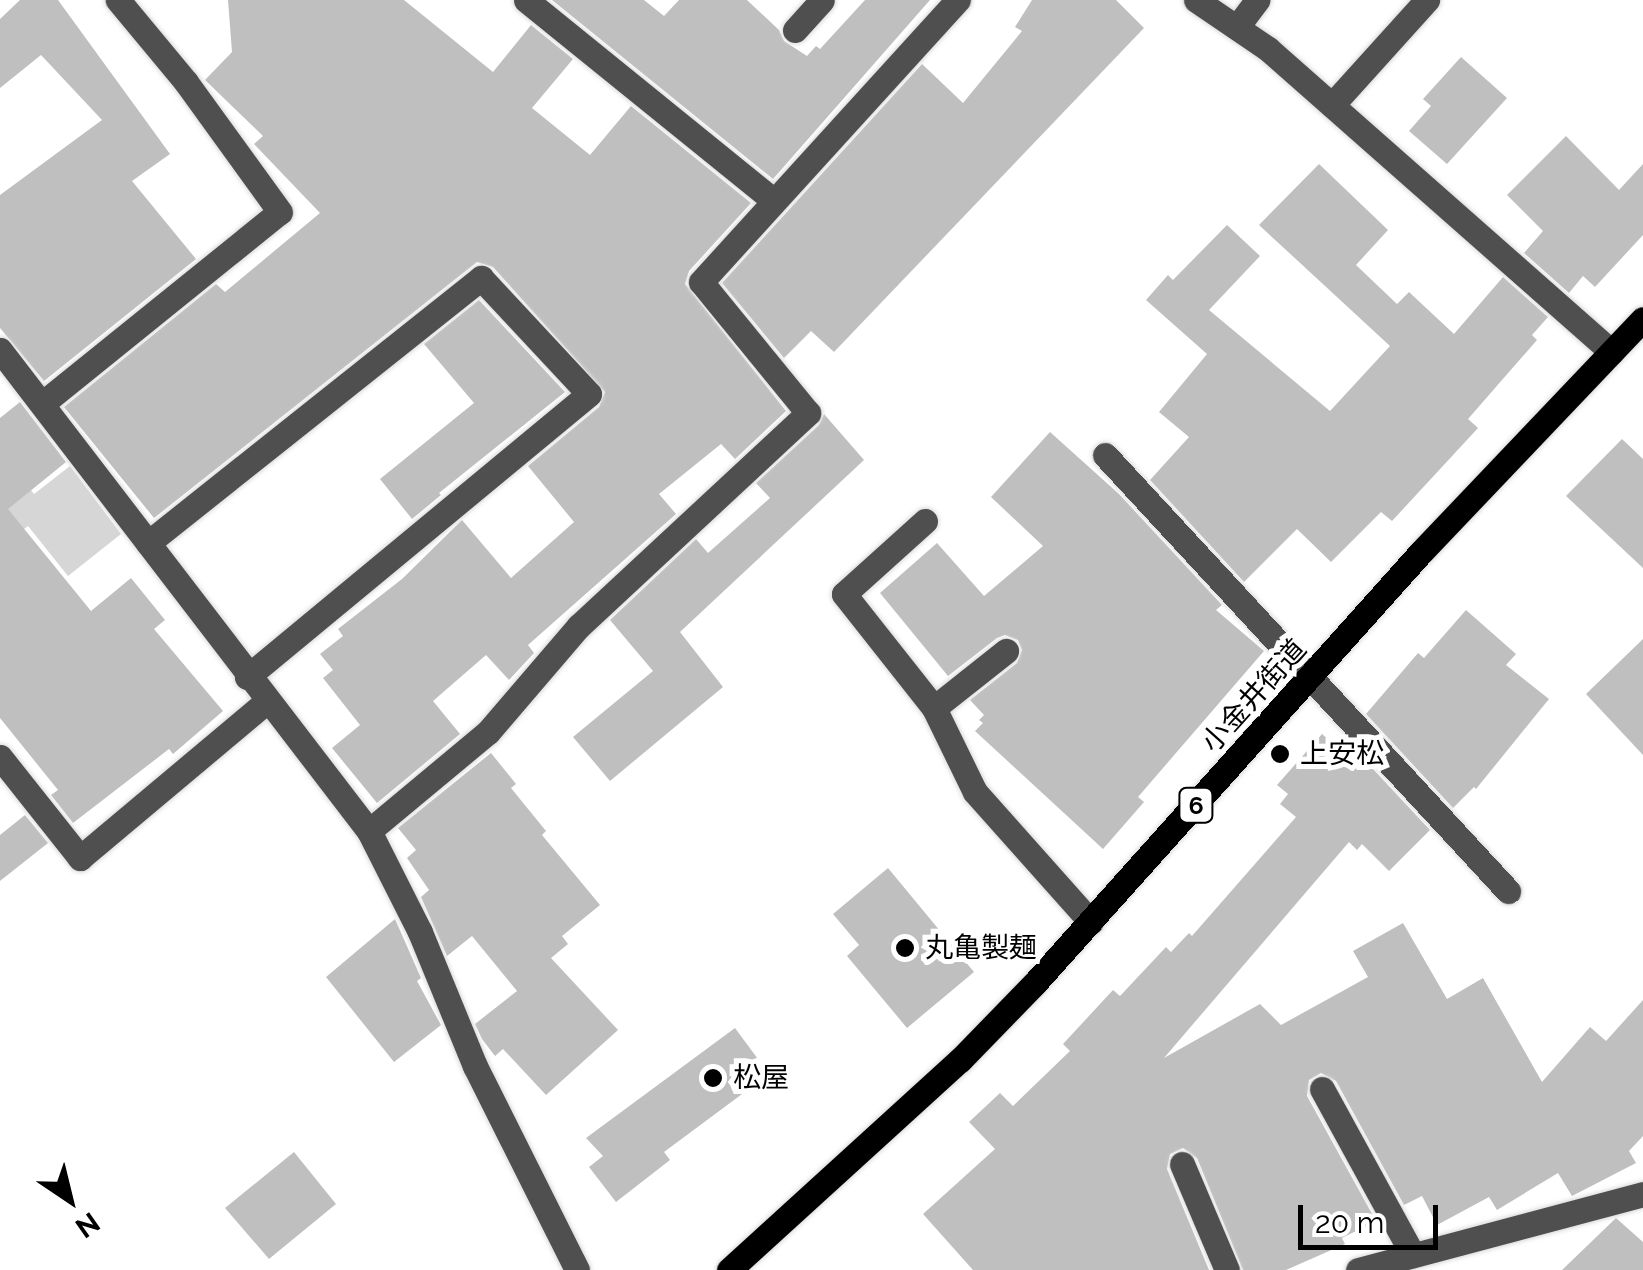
<!DOCTYPE html>
<html>
<head>
<meta charset="utf-8">
<style>
  body { margin:0 }
  #map { position:relative; width:1643px; height:1270px; overflow:hidden; background:#fff; font-family:Raleway,"Noto Sans JP",sans-serif }
  div>[style] { position:absolute }
  .green>* { inset:0; background:#d6d6d6 }
  .building>* { inset:0; background:#bfbfbf }
  .roads { filter:drop-shadow(0 0 2px #dbdbdb) drop-shadow(0 0 2px #dbdbdb) }
  .minor>* { height:25px; margin:-12.5px; padding:0 12.5px; transform-origin:12.5px; border-radius:12.5px; background:#4f4f4f }
  .major>* { height:25px; margin:-12.5px; padding:0 12.5px; transform-origin:12.5px; border-radius:12.5px; background:#000 }
  .dots>* { width:28px; height:28px; translate:-50% -50%; box-sizing:border-box; border:5px solid #fff; border-radius:50% }
  span { translate:-50% -50%; white-space:nowrap; text-align:center; line-height:1.15; -webkit-text-stroke:10px #fff; paint-order:stroke }
  .shield-label span { padding:2px 8px; background:#fff; border:2px solid; border-radius:8px; -webkit-text-stroke-width:0 }
  .shield-label { font-size:25px; color:#000; font-weight:700 }
  .street-label { font-size:28px; color:#000 }
  .poi-label { font-size:28px; color:#000 }
  .left { translate:0 -50%; text-align:left }
  .north { position:absolute; left:20px; top:1150px; width:100px; height:100px; -webkit-text-stroke:8px #fff; paint-order:stroke; rotate:145deg; font-size:28px; font-weight:700; line-height:40px; text-align:center; color:#000 }
  .north::after { content:''; display:block; margin:auto; width:35px; height:45px; background:#000; clip-path:polygon(50% 0,100% 100%,50% 72%,0 100%) }
  .scale { position:absolute; left:1298px; top:1205px; width:140px; height:45px; box-sizing:border-box; border:5px solid #000; border-top:0; padding-left:12px; font-size:30px; line-height:35px; white-space:nowrap; color:#000; -webkit-text-stroke:8px #fff; paint-order:stroke }
</style>
</head>
<body>
<div id="map">
  <div class="green">
    <i style="clip-path:polygon(12px 466px,34px 494px,70px 466px,121px 534px,68px 576px,28px 526px,0 548px)"></i>
  </div>
  <div class="building">
    <i style="clip-path:polygon(20px 0,58px 0,170px 154px,132px 181px,196px 259px,44px 381px,0 328px,0 195px,102px 120px,41px 55px,0 88px,0 19px)"></i>
    <i style="clip-path:polygon(228px 0,404px 0,493px 72px,531px 25px,573px 59px,532px 108px,590px 155px,631px 106px,751px 203px,689px 271px,685px 284px,786px 411px,735px 459px,721px 444px,659px 494px,676px 514px,528px 645px,534px 653px,509px 680px,486px 655px,433px 701px,460px 734px,377px 803px,332px 748px,360px 725px,323px 678px,333px 670px,320px 654px,343px 636px,338px 629px,402px 579px,462px 520px,511px 578px,574px 522px,528px 466px,599px 407px,605px 392px,493px 267px,477px 262px,154px 518px,64px 407px,216px 284px,225px 292px,320px 213px,254px 144px,263px 136px,205px 80px,232px 52px)"></i>
    <i style="clip-path:polygon(552px 0,644px 0,664px 16px,679px 0,747px 0,779px 30px,784px 41px,807px 56px,816px 46px,820px 49px,865px 0,930px 0,773px 179px)"></i>
    <i style="clip-path:polygon(1032px 0,1116px 0,1144px 28px,834px 352px,811px 331px,784px 358px,722px 283px,922px 64px,963px 103px,1022px 31px,1015px 27px)"></i>
    <i style="clip-path:polygon(1461px 57px,1507px 98px,1447px 164px,1409px 131px,1431px 106px,1423px 99px)"></i>
    <i style="clip-path:polygon(1566px 136px,1619px 190px,1643px 164px,1643px 235px,1595px 287px,1583px 276px,1569px 293px,1524px 253px,1543px 231px,1507px 195px)"></i>
    <i style="clip-path:polygon(1319px 164px,1388px 230px,1356px 265px,1397px 304px,1409px 292px,1454px 334px,1503px 277px,1548px 317px,1532px 335px,1537px 340px,1468px 419px,1478px 428px,1392px 521px,1381px 512px,1331px 562px,1297px 529px,1244px 582px,1150px 480px,1189px 437px,1159px 412px,1207px 354px,1146px 300px,1168px 275px,1173px 280px,1227px 225px,1260px 256px,1209px 310px,1330px 411px,1390px 346px,1259px 225px)"></i>
    <i style="clip-path:polygon(479px 300px,565px 392px,439px 493px,441px 495px,412px 519px,380px 479px,474px 403px,424px 344px)"></i>
    <i style="clip-path:polygon(20px 402px,66px 462px,8px 509px,91px 611px,131px 578px,165px 620px,154px 629px,223px 711px,173px 754px,169px 749px,73px 823px,51px 795px,58px 790px,0 718px,0 418px)"></i>
    <i style="clip-path:polygon(824px 414px,864px 460px,680px 632px,723px 687px,610px 781px,573px 737px,653px 671px,610px 620px,696px 539px,708px 553px,770px 498px,756px 483px,819px 425px)"></i>
    <i style="clip-path:polygon(1050px 432px,1119px 494px,1222px 605px,1216px 610px,1264px 651px,1138px 797px,1144px 802px,1103px 849px,975px 731px,983px 723px,979px 720px,984px 715px,970px 700px,1017px 663px,1022px 650px,1018px 640px,1005px 635px,997px 638px,948px 676px,880px 593px,937px 543px,984px 596px,1043px 546px,991px 497px)"></i>
    <i style="clip-path:polygon(1622px 439px,1643px 459px,1643px 568px,1566px 496px)"></i>
    <i style="clip-path:polygon(1466px 610px,1516px 654px,1506px 665px,1549px 699px,1476px 789px,1474px 787px,1453px 808px,1366px 714px,1418px 653px,1424px 658px)"></i>
    <i style="clip-path:polygon(1643px 639px,1643px 755px,1586px 694px)"></i>
    <i style="clip-path:polygon(1322px 734px,1338px 748px,1345px 739px,1430px 830px,1389px 871px,1362px 844px,1357px 850px,1349px 842px,1164px 1058px,1260px 1004px,1281px 1025px,1368px 977px,1353px 951px,1403px 923px,1447px 999px,1483px 978px,1542px 1082px,1590px 1027px,1606px 1041px,1643px 1000px,1643px 1136px,1629px 1151px,1636px 1163px,1572px 1196px,1558px 1173px,1497px 1210px,1489px 1197px,1437px 1225px,1422px 1196px,1404px 1205px,1336px 1081px,1321px 1073px,1309px 1080px,1307px 1096px,1376px 1221px,1342px 1238px,1345px 1244px,1286px 1270px,1243px 1270px,1197px 1158px,1183px 1148px,1170px 1154px,1167px 1169px,1209px 1270px,973px 1270px,923px 1214px,995px 1149px,969px 1122px,1000px 1093px,1013px 1106px,1070px 1051px,1063px 1044px,1113px 990px,1120px 996px,1166px 947px,1171px 952px,1189px 933px,1192px 936px,1296px 817px,1280px 804px,1288px 794px,1277px 785px)"></i>
    <i style="clip-path:polygon(491px 753px,516px 784px,511px 788px,546px 831px,542px 835px,600px 905px,562px 936px,568px 944px,551px 958px,618px 1030px,546px 1095px,503px 1049px,495px 1056px,482px 1039px,475px 1024px,517px 991px,472px 936px,447px 956px,421px 897px,429px 890px,407px 858px,416px 850px,398px 828px)"></i>
    <i style="clip-path:polygon(25px 815px,48px 843px,0 881px,0 835px)"></i>
    <i style="clip-path:polygon(888px 868px,974px 972px,907px 1028px,847px 956px,859px 945px,833px 914px)"></i>
    <i style="clip-path:polygon(395px 919px,421px 978px,417px 981px,441px 1025px,394px 1062px,326px 977px)"></i>
    <i style="clip-path:polygon(735px 1028px,769px 1074px,664px 1152px,670px 1160px,616px 1202px,589px 1167px,603px 1156px,586px 1138px)"></i>
    <i style="clip-path:polygon(294px 1152px,336px 1204px,269px 1259px,225px 1208px)"></i>
    <i style="clip-path:polygon(1616px 1218px,1643px 1242px,1643px 1270px,1562px 1270px)"></i>
  </div>
  <div class="roads">
    <div class="minor">
      <i style="left:526px;top:0;width:318px;rotate:39deg"></i>
      <i style="left:1196px;top:0;width:87px;rotate:34.2deg"></i>
      <i style="left:1268px;top:49px;width:458px;rotate:41.4deg"></i>
      <i style="left:1237px;top:27px;width:34px;rotate:-53deg"></i>
      <i style="left:795px;top:30px;width:40px;rotate:-48deg"></i>
      <i style="left:1332px;top:105px;width:142px;rotate:-47.9deg"></i>
      <i style="left:0;top:350px;width:606px;rotate:52.51deg"></i>
      <i style="left:369px;top:831px;width:113px;rotate:63.2deg"></i>
      <i style="left:420px;top:932px;width:145px;rotate:67.7deg"></i>
      <i style="left:475px;top:1066px;width:228px;rotate:63.4deg"></i>
      <i style="left:43px;top:403px;width:304px;rotate:-38.9deg"></i>
      <i style="left:280px;top:212px;width:160px;rotate:-125.9deg"></i>
      <i style="left:186px;top:82px;width:107px;rotate:-129.7deg"></i>
      <i style="left:1105px;top:455px;width:594px;rotate:47.25deg"></i>
      <i style="left:925px;top:521px;width:109px;rotate:138deg"></i>
      <i style="left:844px;top:594px;width:145px;rotate:51.7deg"></i>
      <i style="left:934px;top:708px;width:93px;rotate:64deg"></i>
      <i style="left:975px;top:792px;width:174px;rotate:48.3deg"></i>
      <i style="left:148px;top:543px;width:426px;rotate:-38.5deg"></i>
      <i style="left:481px;top:278px;width:158px;rotate:47deg"></i>
      <i style="left:589px;top:394px;width:444px;rotate:140.4deg"></i>
      <i style="left:934px;top:708px;width:92px;rotate:-38.4deg"></i>
      <i style="left:0;top:757px;width:129px;rotate:51.6deg"></i>
      <i style="left:80px;top:858px;width:243px;rotate:-40deg"></i>
      <i style="left:369px;top:831px;width:155px;rotate:-39.8deg"></i>
      <i style="left:488px;top:732px;width:140px;rotate:-49.4deg"></i>
      <i style="left:579px;top:626px;width:313px;rotate:-42.9deg"></i>
      <i style="left:808px;top:413px;width:169px;rotate:-129.2deg"></i>
      <i style="left:701px;top:282px;width:382px;rotate:-47.7deg"></i>
      <i style="left:1322px;top:1089px;width:189px;rotate:61.3deg"></i>
      <i style="left:1182px;top:1164px;width:115px;rotate:67deg"></i>
      <i style="left:1358px;top:1270px;width:295px;rotate:-14.9deg"></i>
    </div>
    <div class="major">
      <i style="left:729px;top:1270px;width:312px;rotate:-42.3deg"></i>
      <i style="left:960px;top:1060px;width:106px;rotate:-45.8deg"></i>
      <i style="left:1034px;top:984px;width:581px;rotate:-48.14deg"></i>
      <i style="left:1422px;top:551px;width:320px;rotate:-46.4deg"></i>
    </div>
  </div>
  <div class="dots">
    <i style="left:1280px;top:754px;background:#000"></i>
    <i style="left:905px;top:948px;background:#000"></i>
    <i style="left:713px;top:1078px;background:#000"></i>
  </div>
  <div class="shield-label">
    <span style="left:1196px;top:805px">6</span>
  </div>
  <div class="street-label">
    <span style="left:1254px;top:696px;rotate:-48deg">小金井街道</span>
  </div>
  <div class="poi-label">
    <span class="left" style="left:1300px;top:754px">上安松</span>
    <span class="left" style="left:925px;top:948px">丸亀製麺</span>
    <span class="left" style="left:733px;top:1078px">松屋</span>
  </div>
  <div class="north">N</div>
  <div class="scale">20 m</div>
</div>
</body>
</html>
